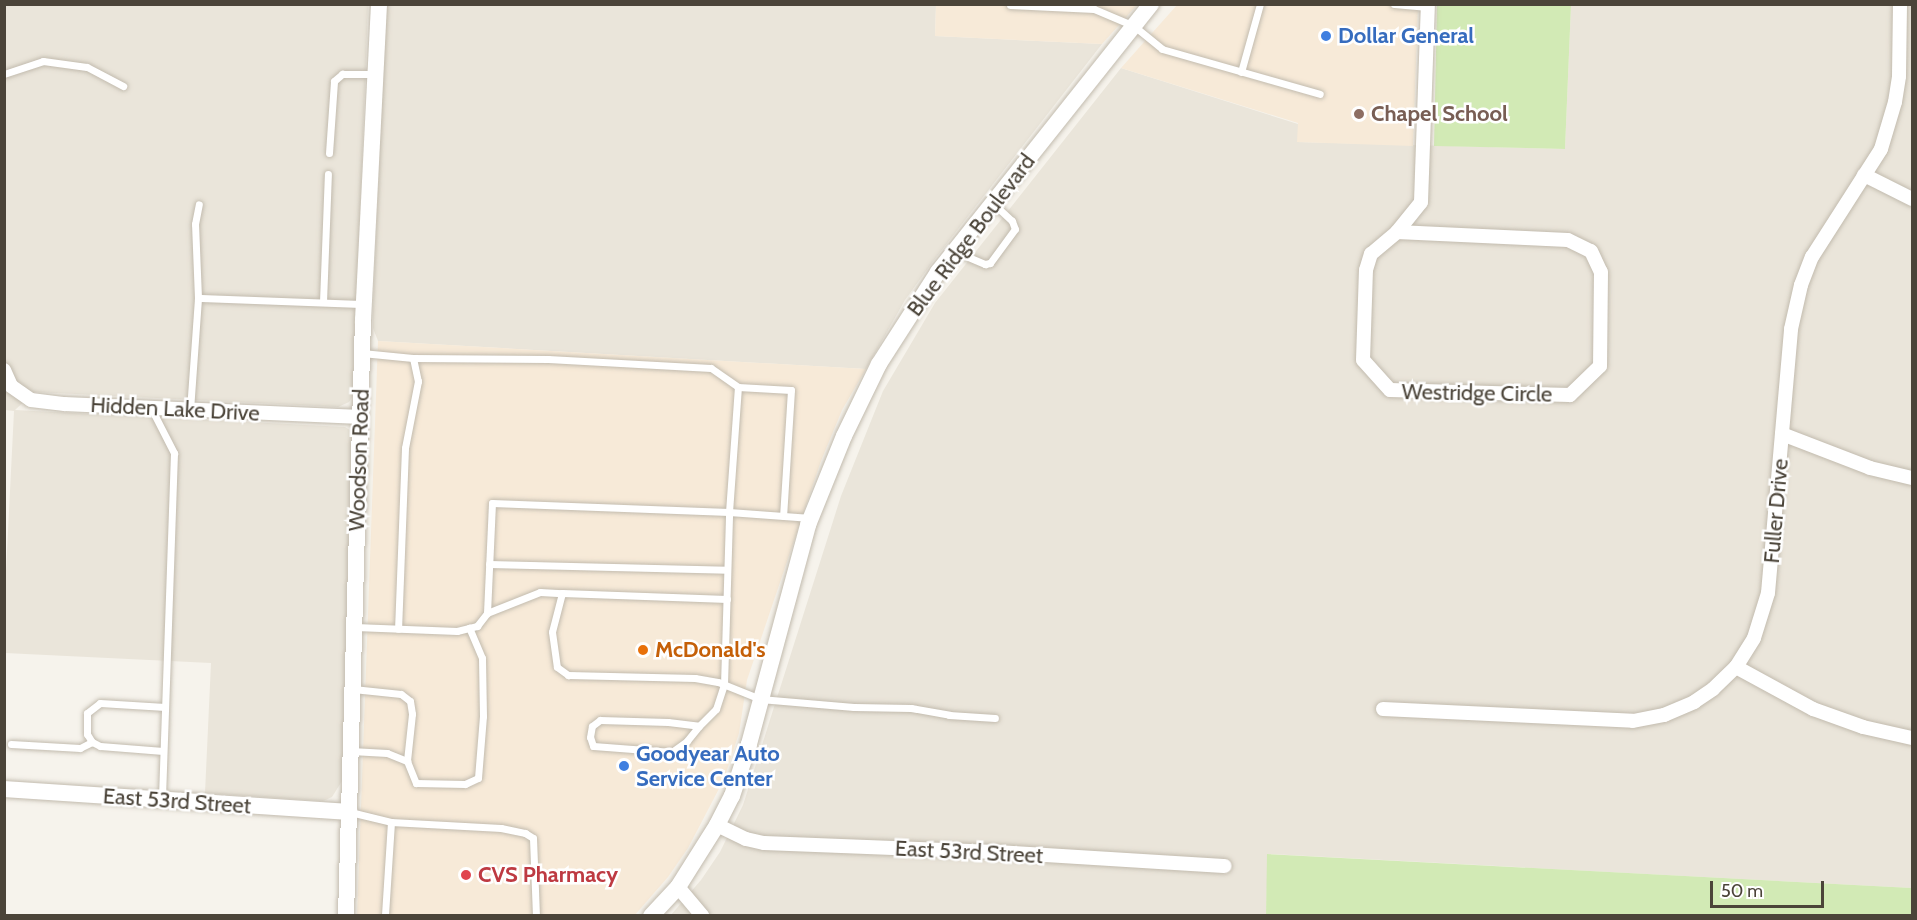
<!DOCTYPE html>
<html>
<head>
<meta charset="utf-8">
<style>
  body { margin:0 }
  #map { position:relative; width:1917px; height:920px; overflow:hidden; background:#f6f3ec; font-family:Cabin,sans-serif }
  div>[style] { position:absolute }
  .residential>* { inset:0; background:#eae5da }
  .commercial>* { inset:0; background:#f7ead8 }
  .green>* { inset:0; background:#d2eab5 }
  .roads { filter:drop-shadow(0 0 2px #c2bbae) drop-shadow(0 0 2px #c2bbae) }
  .service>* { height:7px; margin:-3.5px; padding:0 3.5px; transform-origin:3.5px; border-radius:3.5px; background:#fff }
  .minor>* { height:14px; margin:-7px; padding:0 7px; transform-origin:7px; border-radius:7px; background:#fff }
  .tertiary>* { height:16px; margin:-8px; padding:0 8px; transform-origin:8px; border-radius:8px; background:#fff }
  .dots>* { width:16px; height:16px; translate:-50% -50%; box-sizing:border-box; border:3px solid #fff; border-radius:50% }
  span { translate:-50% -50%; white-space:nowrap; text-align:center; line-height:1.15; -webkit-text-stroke:5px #fff; paint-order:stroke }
  .shop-label { font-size:22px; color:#366cbe; font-weight:700 }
  .left { translate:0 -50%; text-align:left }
  .education-label { font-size:22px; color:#785e54; font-weight:700 }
  .street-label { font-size:22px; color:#4b4439 }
  .food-label { font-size:22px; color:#c56008; font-weight:700 }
  .health-label { font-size:22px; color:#be3a42; font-weight:700 }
  .frame { position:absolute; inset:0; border:6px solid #4b4439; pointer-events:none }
  .scale { position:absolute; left:1710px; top:881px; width:114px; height:27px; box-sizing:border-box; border:3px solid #4b4439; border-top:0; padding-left:8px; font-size:18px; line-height:21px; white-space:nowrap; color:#4b4439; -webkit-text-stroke:4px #fff; paint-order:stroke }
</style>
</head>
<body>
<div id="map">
  <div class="residential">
    <i style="clip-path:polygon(5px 5px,368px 5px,353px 396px,349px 402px,338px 407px,34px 392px,15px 410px,345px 427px,350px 430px,354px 435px,342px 781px,332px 797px,323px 801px,205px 793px,211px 663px,5px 653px,5px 591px,14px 411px,5px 410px)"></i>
    <i style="clip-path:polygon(386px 5px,936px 5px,935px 36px,1102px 44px,934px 260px,905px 300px,866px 369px,378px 341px,373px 328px,373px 309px)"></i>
    <i style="clip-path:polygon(1571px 5px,1912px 5px,1912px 888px,1268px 854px,1266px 915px,670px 916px,701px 880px,720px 852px,743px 805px,841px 496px,883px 391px,935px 303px,1121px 68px,1298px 124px,1298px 142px,1565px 149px)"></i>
  </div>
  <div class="commercial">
    <i style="clip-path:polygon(936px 5px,1137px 5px,1102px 44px,935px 36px)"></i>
    <i style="clip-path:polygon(1177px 5px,1418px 5px,1413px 146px,1297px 142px,1298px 123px,1121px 68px)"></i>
    <i style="clip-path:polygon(378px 341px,866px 369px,842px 410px,821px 461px,747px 680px,739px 733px,724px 779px,688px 848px,668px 877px,634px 916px,357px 916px)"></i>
  </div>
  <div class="green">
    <i style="clip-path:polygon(1437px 5px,1571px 5px,1565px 149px,1434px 146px)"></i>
    <i style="clip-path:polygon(1267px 854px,1912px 888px,1912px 915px,1266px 915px)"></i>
  </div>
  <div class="roads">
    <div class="service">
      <i style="left:1394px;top:4px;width:34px;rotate:5deg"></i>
      <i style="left:1010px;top:5px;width:84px;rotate:2.7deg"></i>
      <i style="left:1094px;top:9px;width:43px;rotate:23deg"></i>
      <i style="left:1134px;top:26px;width:36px;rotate:39deg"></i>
      <i style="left:1162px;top:49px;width:164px;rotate:15.9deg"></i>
      <i style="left:1241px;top:72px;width:71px;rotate:-74.4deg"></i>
      <i style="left:4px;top:74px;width:41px;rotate:-18.4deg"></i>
      <i style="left:43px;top:61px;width:44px;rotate:7.8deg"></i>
      <i style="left:87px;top:67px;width:41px;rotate:27.8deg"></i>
      <i style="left:329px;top:153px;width:72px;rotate:-86deg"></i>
      <i style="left:334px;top:81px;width:11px;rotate:-41deg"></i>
      <i style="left:342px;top:74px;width:34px"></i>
      <i style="left:954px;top:251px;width:34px;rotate:23deg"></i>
      <i style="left:985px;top:264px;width:5px;rotate:-11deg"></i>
      <i style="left:990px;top:263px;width:42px;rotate:-53.7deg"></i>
      <i style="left:1015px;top:229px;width:9px;rotate:-111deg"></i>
      <i style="left:1012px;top:221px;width:26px;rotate:-137deg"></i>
      <i style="left:198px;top:298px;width:74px;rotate:-92.3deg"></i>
      <i style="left:195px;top:224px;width:20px;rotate:-79deg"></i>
      <i style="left:323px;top:302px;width:128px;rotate:-87.8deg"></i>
      <i style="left:362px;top:353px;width:51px;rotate:5.6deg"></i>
      <i style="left:413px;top:358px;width:24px;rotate:78deg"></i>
      <i style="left:418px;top:381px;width:68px;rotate:101deg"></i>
      <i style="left:405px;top:448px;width:181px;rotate:92.2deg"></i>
      <i style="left:413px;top:358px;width:135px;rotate:0.4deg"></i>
      <i style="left:548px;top:359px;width:163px;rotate:3.2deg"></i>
      <i style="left:711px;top:368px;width:33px;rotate:35deg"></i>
      <i style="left:151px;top:408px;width:51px;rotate:62.9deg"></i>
      <i style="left:174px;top:453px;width:346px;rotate:92deg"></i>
      <i style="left:190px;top:410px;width:112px;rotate:-85.9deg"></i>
      <i style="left:198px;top:298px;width:166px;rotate:2.1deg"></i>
      <i style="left:489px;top:564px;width:238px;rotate:1.4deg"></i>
      <i style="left:727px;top:599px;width:165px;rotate:-177.9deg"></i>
      <i style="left:562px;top:593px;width:40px;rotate:104.4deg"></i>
      <i style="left:552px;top:632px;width:35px;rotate:82deg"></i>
      <i style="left:557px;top:667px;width:14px;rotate:36deg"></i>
      <i style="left:568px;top:675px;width:127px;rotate:1.4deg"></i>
      <i style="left:695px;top:678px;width:23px;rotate:10deg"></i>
      <i style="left:718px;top:682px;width:45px;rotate:22deg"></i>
      <i style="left:760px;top:699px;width:94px;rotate:4.9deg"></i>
      <i style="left:854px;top:707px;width:57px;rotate:1deg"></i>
      <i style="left:911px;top:708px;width:39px;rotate:10deg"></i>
      <i style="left:949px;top:715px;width:46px;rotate:3.7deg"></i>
      <i style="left:487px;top:613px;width:110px;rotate:-87.4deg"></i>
      <i style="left:492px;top:503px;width:237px;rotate:2.2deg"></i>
      <i style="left:729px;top:512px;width:82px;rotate:4.2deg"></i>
      <i style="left:355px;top:627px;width:102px;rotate:2.2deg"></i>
      <i style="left:457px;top:631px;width:21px;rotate:-14deg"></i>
      <i style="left:477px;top:626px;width:16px;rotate:-52deg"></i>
      <i style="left:487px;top:613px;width:57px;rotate:-21.6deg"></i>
      <i style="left:540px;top:592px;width:22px;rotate:3deg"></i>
      <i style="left:353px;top:689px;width:48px;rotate:5.9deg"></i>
      <i style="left:401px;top:694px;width:11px;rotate:38deg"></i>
      <i style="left:410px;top:701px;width:13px;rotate:81deg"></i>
      <i style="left:412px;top:714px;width:47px;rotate:96.1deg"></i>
      <i style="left:699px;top:726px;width:19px;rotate:129deg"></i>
      <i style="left:687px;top:741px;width:19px;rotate:144deg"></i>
      <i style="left:672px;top:752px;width:79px;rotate:-175.7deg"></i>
      <i style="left:593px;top:746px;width:9px;rotate:-108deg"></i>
      <i style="left:590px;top:737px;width:11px;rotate:-80deg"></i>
      <i style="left:592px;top:726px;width:10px;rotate:-37deg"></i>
      <i style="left:600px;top:720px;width:68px;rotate:1.7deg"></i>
      <i style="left:668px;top:722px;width:31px;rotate:7deg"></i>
      <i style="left:699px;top:726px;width:24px;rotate:-45deg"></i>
      <i style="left:716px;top:709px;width:25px;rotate:-72deg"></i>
      <i style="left:724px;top:685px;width:173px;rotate:-88.3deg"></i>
      <i style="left:729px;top:512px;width:125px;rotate:-85.9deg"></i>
      <i style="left:738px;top:387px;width:53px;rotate:3.2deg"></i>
      <i style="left:791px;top:390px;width:126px;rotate:93.6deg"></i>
      <i style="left:11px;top:744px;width:69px;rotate:3.3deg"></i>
      <i style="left:80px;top:748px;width:13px;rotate:-27deg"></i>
      <i style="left:163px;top:751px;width:63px;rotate:-175.5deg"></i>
      <i style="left:100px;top:746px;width:9px;rotate:-153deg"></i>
      <i style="left:92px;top:742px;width:9px;rotate:-122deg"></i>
      <i style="left:87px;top:734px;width:21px;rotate:-90deg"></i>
      <i style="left:87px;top:713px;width:16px;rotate:-38deg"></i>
      <i style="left:100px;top:703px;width:65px;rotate:3.5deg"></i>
      <i style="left:351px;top:751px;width:36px;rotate:3deg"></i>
      <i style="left:387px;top:753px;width:22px;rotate:22deg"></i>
      <i style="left:407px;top:761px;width:24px;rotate:68deg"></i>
      <i style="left:416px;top:783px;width:49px;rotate:1.2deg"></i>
      <i style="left:465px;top:784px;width:14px;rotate:-25deg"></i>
      <i style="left:478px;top:778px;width:62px;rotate:-85.4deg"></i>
      <i style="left:483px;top:716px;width:58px;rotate:-91deg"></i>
      <i style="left:482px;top:658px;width:33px;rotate:-113deg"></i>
      <i style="left:350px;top:812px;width:42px;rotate:13.7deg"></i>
      <i style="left:391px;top:822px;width:94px;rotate:93.7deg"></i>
      <i style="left:391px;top:822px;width:110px;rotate:3.1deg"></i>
      <i style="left:501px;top:828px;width:25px;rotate:12deg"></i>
      <i style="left:525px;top:833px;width:9px;rotate:32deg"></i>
      <i style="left:533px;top:838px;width:78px;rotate:87.8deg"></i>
    </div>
    <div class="minor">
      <i style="left:1864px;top:175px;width:54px;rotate:26.6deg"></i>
      <i style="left:1397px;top:232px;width:171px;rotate:2.7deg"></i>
      <i style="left:1568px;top:240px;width:25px;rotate:26deg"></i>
      <i style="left:1591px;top:251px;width:23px;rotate:65deg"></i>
      <i style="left:1601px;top:272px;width:94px;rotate:90.6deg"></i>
      <i style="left:1600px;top:366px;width:42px;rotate:136deg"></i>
      <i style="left:1570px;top:395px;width:79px;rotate:-178.5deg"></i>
      <i style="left:1491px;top:393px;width:101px;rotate:-178.3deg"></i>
      <i style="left:1390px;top:390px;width:40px;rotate:-132deg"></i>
      <i style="left:1363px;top:360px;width:90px;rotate:-88.1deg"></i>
      <i style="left:1366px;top:270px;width:17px;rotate:-73deg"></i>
      <i style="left:1371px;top:254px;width:34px;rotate:-40deg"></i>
      <i style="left:1397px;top:232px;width:38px;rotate:-51deg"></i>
      <i style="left:1421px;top:202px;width:198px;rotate:-88deg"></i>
      <i style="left:4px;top:370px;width:17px;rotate:66deg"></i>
      <i style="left:11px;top:386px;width:24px;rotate:35deg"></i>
      <i style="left:31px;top:400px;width:34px;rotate:7deg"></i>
      <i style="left:65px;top:404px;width:295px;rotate:2.5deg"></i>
      <i style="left:1782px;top:434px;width:94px;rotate:21.1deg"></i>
      <i style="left:1870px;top:468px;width:43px;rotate:13.4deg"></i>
      <i style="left:1736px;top:667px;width:88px;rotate:28.6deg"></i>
      <i style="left:1813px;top:709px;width:53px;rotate:19.8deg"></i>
      <i style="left:1863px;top:727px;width:50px;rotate:12.7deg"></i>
      <i style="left:1383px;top:709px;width:250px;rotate:2.7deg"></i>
      <i style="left:1633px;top:721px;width:32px;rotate:-11deg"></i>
      <i style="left:1664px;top:715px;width:33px;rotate:-23deg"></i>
      <i style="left:1694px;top:702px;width:23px;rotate:-34deg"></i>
      <i style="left:1713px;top:689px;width:32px;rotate:-44deg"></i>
      <i style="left:1736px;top:667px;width:34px;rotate:-58deg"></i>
      <i style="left:1754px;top:638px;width:47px;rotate:-72.7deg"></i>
      <i style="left:1768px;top:593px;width:265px;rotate:-85deg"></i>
      <i style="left:1791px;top:329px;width:45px;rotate:-77.2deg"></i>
      <i style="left:1801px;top:285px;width:30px;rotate:-69deg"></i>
      <i style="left:1812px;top:257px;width:128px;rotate:-57.4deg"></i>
      <i style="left:1881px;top:149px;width:49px;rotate:-73.4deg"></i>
      <i style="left:1895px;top:102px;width:26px;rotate:-81deg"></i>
      <i style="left:1899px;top:76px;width:72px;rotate:-89.2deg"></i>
      <i style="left:717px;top:825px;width:32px;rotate:26deg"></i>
      <i style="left:746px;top:839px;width:18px;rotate:13deg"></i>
      <i style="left:764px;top:843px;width:232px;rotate:2.2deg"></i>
      <i style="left:996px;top:852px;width:229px;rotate:3.5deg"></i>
      <i style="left:678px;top:887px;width:38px;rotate:50deg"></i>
    </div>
    <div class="tertiary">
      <i style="left:4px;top:789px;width:346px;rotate:3.8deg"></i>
      <i style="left:346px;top:916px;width:596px;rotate:-88.37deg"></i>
      <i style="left:363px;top:320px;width:316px;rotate:-87.1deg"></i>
      <i style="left:651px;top:916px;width:40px;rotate:-47deg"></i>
      <i style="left:678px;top:887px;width:73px;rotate:-57.8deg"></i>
      <i style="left:717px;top:825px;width:33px;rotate:-63deg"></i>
      <i style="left:732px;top:796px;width:55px;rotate:-71.9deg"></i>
      <i style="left:749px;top:744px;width:227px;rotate:-74.9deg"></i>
      <i style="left:808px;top:525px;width:96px;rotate:-68deg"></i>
      <i style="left:844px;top:436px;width:80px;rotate:-64.1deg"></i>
      <i style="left:879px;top:364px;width:109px;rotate:-57.3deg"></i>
      <i style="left:938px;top:272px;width:342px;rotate:-51.5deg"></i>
    </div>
  </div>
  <div class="dots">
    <i style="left:1326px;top:36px;background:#3f7fe0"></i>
    <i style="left:1359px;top:114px;background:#8d6e63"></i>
    <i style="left:643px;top:650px;background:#e8710a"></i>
    <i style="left:624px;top:766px;background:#3f7fe0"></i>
    <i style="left:466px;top:875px;background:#e0444e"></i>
  </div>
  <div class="shop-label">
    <span class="left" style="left:1338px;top:36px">Dollar General</span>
    <span class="left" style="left:636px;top:766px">Goodyear Auto<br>Service Center</span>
  </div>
  <div class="education-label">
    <span class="left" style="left:1371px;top:114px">Chapel School</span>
  </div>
  <div class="street-label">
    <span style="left:971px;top:235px;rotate:-53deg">Blue Ridge Boulevard</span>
    <span style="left:1477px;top:393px;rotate:1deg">Westridge Circle</span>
    <span style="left:175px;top:409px;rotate:3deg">Hidden Lake Drive</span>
    <span style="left:359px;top:460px;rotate:-88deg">Woodson Road</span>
    <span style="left:1776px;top:511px;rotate:-85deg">Fuller Drive</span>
    <span style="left:177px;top:801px;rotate:4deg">East 53rd Street</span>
    <span style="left:969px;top:852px;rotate:3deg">East 53rd Street</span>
  </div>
  <div class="food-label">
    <span class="left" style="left:655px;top:650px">McDonald's</span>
  </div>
  <div class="health-label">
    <span class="left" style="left:478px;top:875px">CVS Pharmacy</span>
  </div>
  <div class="frame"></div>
  <div class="scale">50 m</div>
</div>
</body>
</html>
